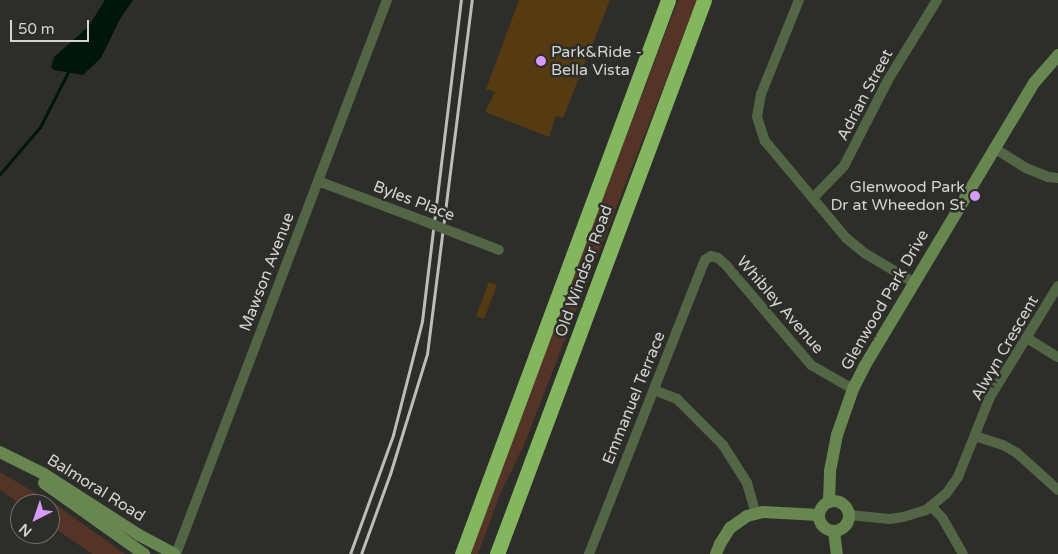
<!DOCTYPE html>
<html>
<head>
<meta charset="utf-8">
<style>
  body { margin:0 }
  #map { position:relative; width:1058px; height:554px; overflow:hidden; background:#2d2d2a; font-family:"Varela Round",sans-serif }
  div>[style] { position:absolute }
  .green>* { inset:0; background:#543426 }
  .water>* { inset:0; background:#00160c }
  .stream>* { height:3px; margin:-1.5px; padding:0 1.5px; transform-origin:1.5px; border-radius:1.5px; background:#00160c }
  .building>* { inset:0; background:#563a11 }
  .street>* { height:10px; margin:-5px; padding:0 5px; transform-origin:5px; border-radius:5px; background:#526645 }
  .secondary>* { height:12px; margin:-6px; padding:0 6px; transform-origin:6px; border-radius:6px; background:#678650 }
  .secondary>.ring { margin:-6px; padding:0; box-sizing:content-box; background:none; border:12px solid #678650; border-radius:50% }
  .highway>* { height:15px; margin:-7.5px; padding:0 7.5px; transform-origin:7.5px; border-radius:7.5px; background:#84b55f }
  .rail>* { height:3px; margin:-1.5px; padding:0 1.5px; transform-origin:1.5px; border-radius:1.5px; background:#bcbcba }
  .street-bridge>* { height:10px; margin:-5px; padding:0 5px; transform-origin:5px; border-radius:5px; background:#526645 }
  .dots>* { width:14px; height:14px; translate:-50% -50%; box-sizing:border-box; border:2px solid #2d2d2a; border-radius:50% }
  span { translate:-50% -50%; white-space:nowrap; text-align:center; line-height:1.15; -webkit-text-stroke:5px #2d2d2a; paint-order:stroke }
  .poi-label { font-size:16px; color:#d3d3d1 }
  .left { translate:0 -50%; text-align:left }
  .right { translate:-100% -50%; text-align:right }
  .street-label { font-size:16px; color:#d3d3d1 }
  .north { position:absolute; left:10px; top:494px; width:50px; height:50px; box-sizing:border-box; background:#2d2d2a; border:1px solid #6f6f6d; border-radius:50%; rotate:221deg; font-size:14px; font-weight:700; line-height:20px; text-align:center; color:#d3d3d1 }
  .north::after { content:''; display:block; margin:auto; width:18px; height:22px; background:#d79bf9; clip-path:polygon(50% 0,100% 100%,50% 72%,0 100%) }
  .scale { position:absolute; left:10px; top:20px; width:79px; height:22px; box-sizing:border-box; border:2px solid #d3d3d1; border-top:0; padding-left:6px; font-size:15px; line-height:18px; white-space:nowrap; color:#d3d3d1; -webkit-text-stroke:4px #2d2d2a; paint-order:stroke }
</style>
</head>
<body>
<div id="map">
  <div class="green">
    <i style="clip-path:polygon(678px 0,697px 0,524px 445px,501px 492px,478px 554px,468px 554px)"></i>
    <i style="clip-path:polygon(0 472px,58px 506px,125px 554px,92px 554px,50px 525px,50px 504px,20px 504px,0 490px)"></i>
  </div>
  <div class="water">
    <i style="clip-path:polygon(105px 0,133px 0,120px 19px,101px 58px,83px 75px,54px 70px,51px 67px,54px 57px,88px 27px)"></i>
  </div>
  <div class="stream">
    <i style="left:0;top:174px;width:62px;rotate:-49.6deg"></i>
    <i style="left:40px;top:127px;width:64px;rotate:-63deg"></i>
  </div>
  <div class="building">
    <i style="clip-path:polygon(519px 0,610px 0,563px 118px,556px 116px,549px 137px,485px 112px,495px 92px,486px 89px)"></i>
    <i style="clip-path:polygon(489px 282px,497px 285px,484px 319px,476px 316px)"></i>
  </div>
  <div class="street">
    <i style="left:799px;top:0;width:101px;rotate:112deg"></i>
    <i style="left:761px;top:94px;width:23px;rotate:100deg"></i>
    <i style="left:757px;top:117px;width:25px;rotate:72deg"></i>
    <i style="left:765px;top:141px;width:126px;rotate:50.1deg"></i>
    <i style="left:846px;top:238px;width:26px;rotate:39deg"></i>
    <i style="left:866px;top:254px;width:55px;rotate:30.8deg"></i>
    <i style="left:994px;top:148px;width:38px;rotate:32deg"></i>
    <i style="left:1026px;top:168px;width:24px;rotate:22deg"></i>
    <i style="left:1048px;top:177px;width:10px;rotate:6deg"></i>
    <i style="left:318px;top:181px;width:113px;rotate:20.7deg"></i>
    <i style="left:813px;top:198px;width:45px;rotate:-45.9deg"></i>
    <i style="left:844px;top:166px;width:97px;rotate:-62.9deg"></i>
    <i style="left:888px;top:80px;width:94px;rotate:-58.5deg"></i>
    <i style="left:455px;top:233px;width:47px;rotate:21.1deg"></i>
    <i style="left:1027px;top:338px;width:36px;rotate:32deg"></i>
    <i style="left:654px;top:390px;width:25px;rotate:21deg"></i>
    <i style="left:677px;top:399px;width:65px;rotate:45deg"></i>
    <i style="left:723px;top:445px;width:45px;rotate:57.7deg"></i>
    <i style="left:747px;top:483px;width:32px;rotate:74deg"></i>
    <i style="left:975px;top:436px;width:29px;rotate:18deg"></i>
    <i style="left:1003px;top:445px;width:16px;rotate:30deg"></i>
    <i style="left:1017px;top:453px;width:55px;rotate:42.1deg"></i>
    <i style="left:932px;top:507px;width:16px;rotate:47deg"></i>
    <i style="left:943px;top:519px;width:40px;rotate:60.3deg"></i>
    <i style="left:849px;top:515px;width:41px;rotate:5.6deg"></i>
    <i style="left:890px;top:519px;width:13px;rotate:-9deg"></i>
    <i style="left:903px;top:517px;width:24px;rotate:-17deg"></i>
    <i style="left:926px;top:510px;width:26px;rotate:-39deg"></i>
    <i style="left:946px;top:494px;width:21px;rotate:-55deg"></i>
    <i style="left:958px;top:477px;width:86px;rotate:-68.2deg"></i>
    <i style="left:990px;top:397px;width:130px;rotate:-58.5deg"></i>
    <i style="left:176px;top:554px;width:593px;rotate:-69.15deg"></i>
    <i style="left:589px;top:554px;width:308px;rotate:-68.5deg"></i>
    <i style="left:702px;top:267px;width:8px;rotate:-67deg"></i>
    <i style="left:705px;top:260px;width:7px;rotate:-34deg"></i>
    <i style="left:711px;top:256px;width:7px;rotate:16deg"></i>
    <i style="left:718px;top:258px;width:11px;rotate:41deg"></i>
    <i style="left:726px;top:265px;width:131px;rotate:49.6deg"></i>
    <i style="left:811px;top:365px;width:48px;rotate:29.7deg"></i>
  </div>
  <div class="secondary">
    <i style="left:0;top:452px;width:49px;rotate:26.6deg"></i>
    <i style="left:44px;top:474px;width:113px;rotate:32.7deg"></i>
    <i style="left:139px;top:535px;width:40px;rotate:28deg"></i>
    <i style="left:44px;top:483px;width:123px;rotate:35.4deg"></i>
    <i class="ring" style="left:819px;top:501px;width:18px;height:18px"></i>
    <i style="left:829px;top:502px;width:31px;rotate:-88deg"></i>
    <i style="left:830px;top:471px;width:37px;rotate:-79deg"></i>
    <i style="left:837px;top:435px;width:49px;rotate:-70.8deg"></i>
    <i style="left:853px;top:389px;width:25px;rotate:-63deg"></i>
    <i style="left:864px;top:367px;width:331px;rotate:-59.1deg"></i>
    <i style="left:1034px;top:83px;width:37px;rotate:-49deg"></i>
    <i style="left:834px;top:531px;width:23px;rotate:83deg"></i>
    <i style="left:716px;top:554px;width:11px;rotate:-68deg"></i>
    <i style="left:720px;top:544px;width:19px;rotate:-58deg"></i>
    <i style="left:730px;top:528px;width:21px;rotate:-35deg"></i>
    <i style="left:747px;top:516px;width:16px;rotate:-14deg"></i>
    <i style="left:763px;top:512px;width:56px;rotate:3.1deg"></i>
  </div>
  <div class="highway">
    <i style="left:462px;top:554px;width:591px;rotate:-69.6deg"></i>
    <i style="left:497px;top:554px;width:591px;rotate:-69.51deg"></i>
  </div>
  <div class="rail">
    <i style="left:350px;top:554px;width:127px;rotate:-70.1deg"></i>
    <i style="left:393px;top:435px;width:118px;rotate:-75.7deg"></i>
    <i style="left:422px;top:321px;width:323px;rotate:-83.1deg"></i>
    <i style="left:361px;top:554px;width:85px;rotate:-70.1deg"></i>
    <i style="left:390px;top:474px;width:126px;rotate:-72.9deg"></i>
    <i style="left:427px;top:354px;width:357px;rotate:-82.8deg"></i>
  </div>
  <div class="street-bridge">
    <i style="left:424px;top:221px;width:33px;rotate:21deg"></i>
  </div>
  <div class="dots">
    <i style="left:541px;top:61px;background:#d79bf9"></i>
    <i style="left:975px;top:196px;background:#d79bf9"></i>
  </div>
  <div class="poi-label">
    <span class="left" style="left:551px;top:61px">Park&amp;Ride -<br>Bella Vista</span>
    <span class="right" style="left:965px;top:196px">Glenwood Park<br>Dr at Wheedon St</span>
  </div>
  <div class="street-label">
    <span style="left:865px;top:95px;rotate:-62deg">Adrian Street</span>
    <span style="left:414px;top:201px;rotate:21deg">Byles Place</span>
    <span style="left:584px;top:271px;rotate:-70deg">Old Windsor Road</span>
    <span style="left:267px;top:272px;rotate:-69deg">Mawson Avenue</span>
    <span style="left:885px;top:300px;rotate:-60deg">Glenwood Park Drive</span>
    <span style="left:780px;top:305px;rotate:49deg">Whibley Avenue</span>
    <span style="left:1005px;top:348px;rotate:-60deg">Alwyn Crescent</span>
    <span style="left:634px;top:398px;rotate:-68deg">Emmanuel Terrace</span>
    <span style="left:96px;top:488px;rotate:32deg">Balmoral Road</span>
  </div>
  <div class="north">N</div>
  <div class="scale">50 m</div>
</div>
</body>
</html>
